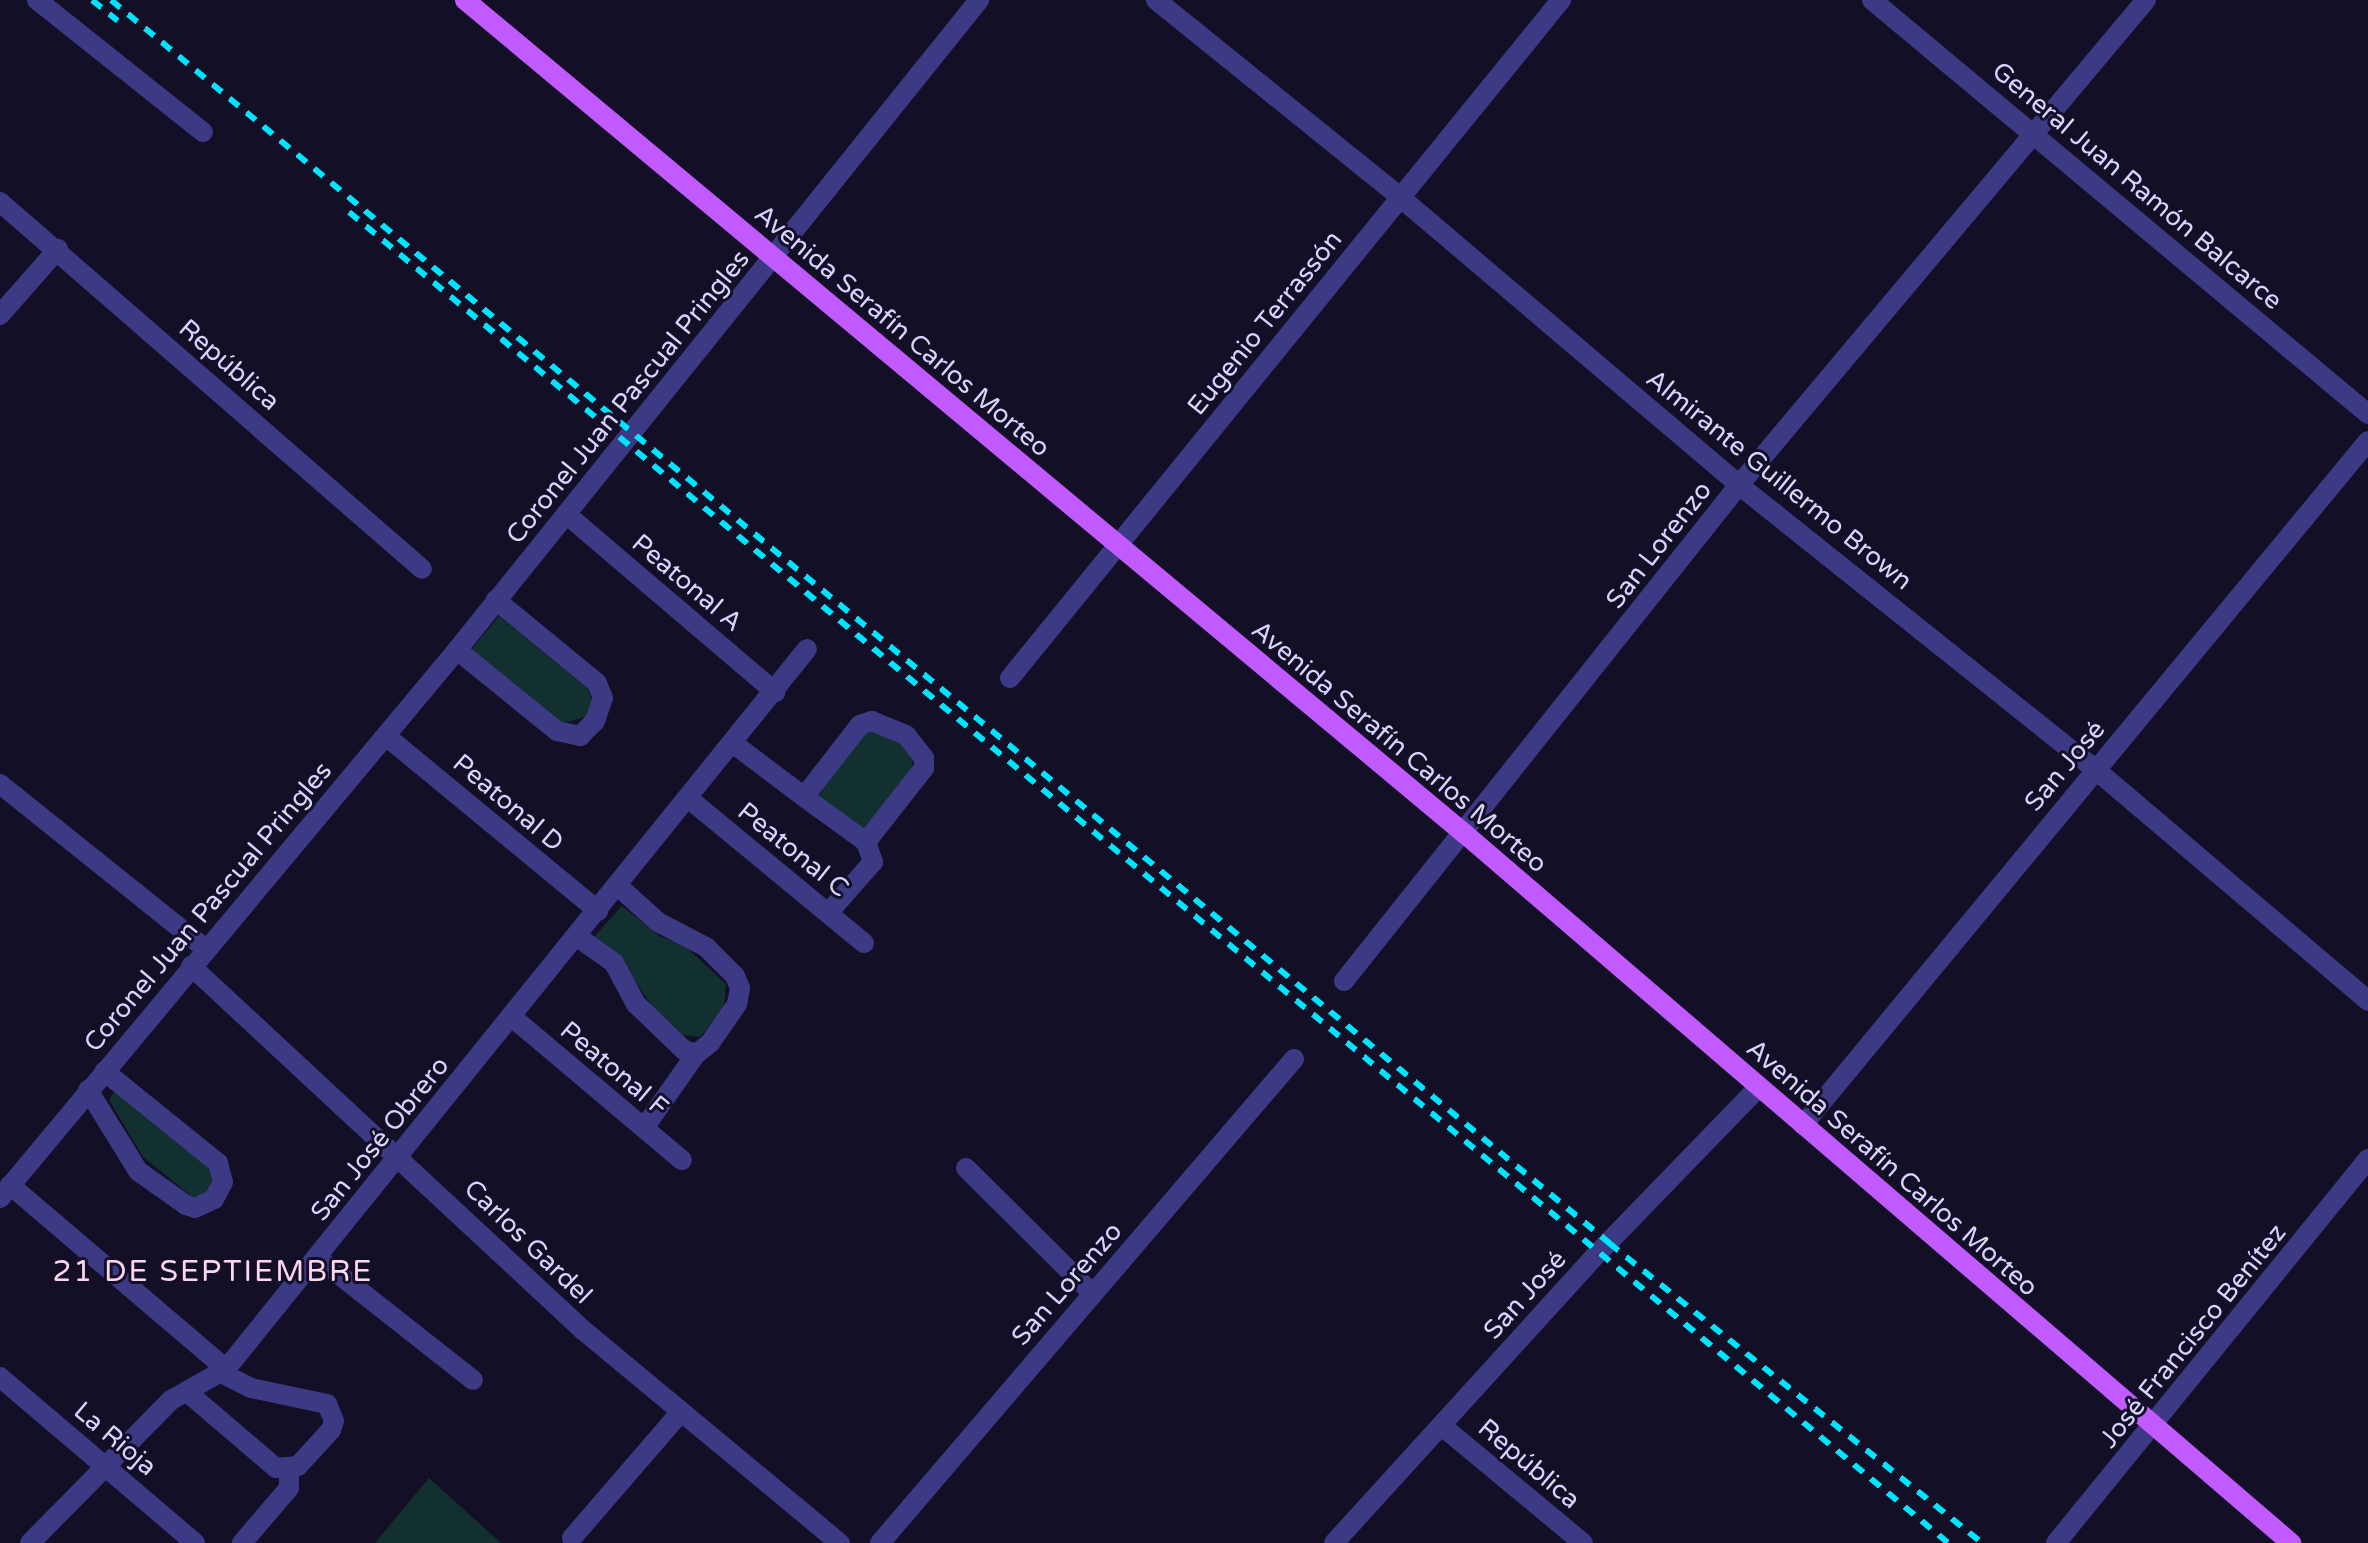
<!DOCTYPE html>
<html>
<head>
<meta charset="utf-8">
<style>
  body { margin:0 }
  #map { position:relative; width:2368px; height:1543px; overflow:hidden; background:#130f26; font-family:"Varela Round",sans-serif }
  div>[style] { position:absolute }
  .green>* { inset:0; background:#12302f }
  .minor>* { height:20px; margin:-10px; padding:0 10px; transform-origin:10px; border-radius:10px; background:#3d3a85 }
  .major>* { height:20px; margin:-10px; padding:0 10px; transform-origin:10px; border-radius:10px; background:#c25bff }
  .rail>* { height:6px; margin-top:-3px; transform-origin:0; background:repeating-linear-gradient(90deg,#00e5ff 0 12px,transparent 0 22px) }
  span { translate:-50% -50%; white-space:nowrap; text-align:center; line-height:1.15; -webkit-text-stroke:6px #130f26; paint-order:stroke }
  .street-label { font-size:26px; color:#d9d4ff }
  .quarter-label { font-size:30px; color:#ffd6f0; letter-spacing:2px }
</style>
</head>
<body>
<div id="map">
  <div class="green">
    <i style="clip-path:polygon(499px 616px,587px 688px,594px 705px,588px 716px,561px 724px,469px 652px)"></i>
    <i style="clip-path:polygon(871px 730px,907px 746px,913px 760px,912px 769px,865px 830px,818px 796px,862px 735px)"></i>
    <i style="clip-path:polygon(622px 906px,661px 937px,684px 945px,726px 984px,724px 1009px,700px 1037px,683px 1035px,651px 1005px,619px 957px,594px 937px)"></i>
    <i style="clip-path:polygon(114px 1092px,213px 1167px,216px 1189px,195px 1199px,143px 1157px,109px 1100px)"></i>
    <i style="clip-path:polygon(429px 1478px,501px 1543px,375px 1543px)"></i>
  </div>
  <div class="minor">
    <i style="left:37px;top:0;width:212px;rotate:38.5deg"></i>
    <i style="left:1156px;top:0;width:315px;rotate:38.9deg"></i>
    <i style="left:1401px;top:198px;width:443px;rotate:40.3deg"></i>
    <i style="left:1739px;top:485px;width:457px;rotate:38.6deg"></i>
    <i style="left:2096px;top:770px;width:357px;rotate:40.3deg"></i>
    <i style="left:1872px;top:0;width:646px;rotate:39.85deg"></i>
    <i style="left:0;top:202px;width:559px;rotate:41.01deg"></i>
    <i style="left:0;top:315px;width:88px;rotate:-48.7deg"></i>
    <i style="left:566px;top:514px;width:275px;rotate:40.4deg"></i>
    <i style="left:457px;top:650px;width:129px;rotate:39deg"></i>
    <i style="left:557px;top:731px;width:24px;rotate:12deg"></i>
    <i style="left:580px;top:736px;width:21px;rotate:-45deg"></i>
    <i style="left:595px;top:721px;width:24px;rotate:-71deg"></i>
    <i style="left:603px;top:698px;width:16px;rotate:-112deg"></i>
    <i style="left:597px;top:683px;width:131px;rotate:-140.6deg"></i>
    <i style="left:1010px;top:678px;width:874px;rotate:-50.9deg"></i>
    <i style="left:386px;top:736px;width:275px;rotate:39.5deg"></i>
    <i style="left:734px;top:744px;width:88px;rotate:37.1deg"></i>
    <i style="left:804px;top:797px;width:77px;rotate:36deg"></i>
    <i style="left:866px;top:842px;width:94px;rotate:-51.9deg"></i>
    <i style="left:924px;top:768px;width:10px;rotate:-90deg"></i>
    <i style="left:924px;top:758px;width:29px;rotate:-128deg"></i>
    <i style="left:906px;top:735px;width:37px;rotate:-158deg"></i>
    <i style="left:872px;top:721px;width:13px;rotate:162deg"></i>
    <i style="left:860px;top:725px;width:91px;rotate:127.9deg"></i>
    <i style="left:0;top:784px;width:264px;rotate:38.7deg"></i>
    <i style="left:688px;top:798px;width:228px;rotate:39.5deg"></i>
    <i style="left:829px;top:912px;width:67px;rotate:-48.7deg"></i>
    <i style="left:873px;top:862px;width:21px;rotate:-109deg"></i>
    <i style="left:579px;top:938px;width:43px;rotate:35.5deg"></i>
    <i style="left:614px;top:963px;width:47px;rotate:61.8deg"></i>
    <i style="left:636px;top:1004px;width:66px;rotate:43.8deg"></i>
    <i style="left:684px;top:1050px;width:13px;rotate:18deg"></i>
    <i style="left:696px;top:1054px;width:18px;rotate:-38deg"></i>
    <i style="left:710px;top:1043px;width:47px;rotate:-55.3deg"></i>
    <i style="left:737px;top:1004px;width:16px;rotate:-79deg"></i>
    <i style="left:740px;top:988px;width:13px;rotate:-113deg"></i>
    <i style="left:735px;top:976px;width:41px;rotate:-135deg"></i>
    <i style="left:706px;top:947px;width:54px;rotate:-152.5deg"></i>
    <i style="left:658px;top:922px;width:52px;rotate:-138.1deg"></i>
    <i style="left:191px;top:966px;width:535px;rotate:42.88deg"></i>
    <i style="left:583px;top:1330px;width:334px;rotate:39.7deg"></i>
    <i style="left:1344px;top:981px;width:634px;rotate:-51.47deg"></i>
    <i style="left:1739px;top:485px;width:633px;rotate:-50deg"></i>
    <i style="left:512px;top:1017px;width:222px;rotate:40.1deg"></i>
    <i style="left:88px;top:1090px;width:95px;rotate:58.3deg"></i>
    <i style="left:138px;top:1171px;width:59px;rotate:35.3deg"></i>
    <i style="left:186px;top:1205px;width:9px;rotate:18deg"></i>
    <i style="left:195px;top:1208px;width:21px;rotate:-25deg"></i>
    <i style="left:214px;top:1199px;width:19px;rotate:-62deg"></i>
    <i style="left:223px;top:1182px;width:20px;rotate:-105deg"></i>
    <i style="left:218px;top:1163px;width:146px;rotate:-141.1deg"></i>
    <i style="left:1803px;top:1125px;width:887px;rotate:-50.44deg"></i>
    <i style="left:644px;top:1128px;width:90px;rotate:-54.9deg"></i>
    <i style="left:966px;top:1168px;width:179px;rotate:44.8deg"></i>
    <i style="left:10px;top:1185px;width:284px;rotate:40.4deg"></i>
    <i style="left:0;top:1198px;width:714px;rotate:-50.17deg"></i>
    <i style="left:457px;top:650px;width:834px;rotate:-51.23deg"></i>
    <i style="left:318px;top:1258px;width:197px;rotate:38.2deg"></i>
    <i style="left:0;top:1377px;width:256px;rotate:40.4deg"></i>
    <i style="left:187px;top:1392px;width:117px;rotate:40.5deg"></i>
    <i style="left:276px;top:1468px;width:22px;rotate:-5deg"></i>
    <i style="left:298px;top:1466px;width:49px;rotate:-47.5deg"></i>
    <i style="left:331px;top:1430px;width:9px;rotate:-72deg"></i>
    <i style="left:334px;top:1421px;width:18px;rotate:-112deg"></i>
    <i style="left:327px;top:1404px;width:78px;rotate:-168.1deg"></i>
    <i style="left:251px;top:1388px;width:34px;rotate:-153deg"></i>
    <i style="left:1442px;top:1426px;width:183px;rotate:39.7deg"></i>
    <i style="left:572px;top:1538px;width:165px;rotate:-49.2deg"></i>
    <i style="left:30px;top:1543px;width:201px;rotate:-45.4deg"></i>
    <i style="left:171px;top:1400px;width:63px;rotate:-29.4deg"></i>
    <i style="left:226px;top:1369px;width:925px;rotate:-51.1deg"></i>
    <i style="left:242px;top:1543px;width:72px;rotate:-49.5deg"></i>
    <i style="left:289px;top:1488px;width:18px;rotate:-90deg"></i>
    <i style="left:880px;top:1543px;width:637px;rotate:-49.46deg"></i>
    <i style="left:1334px;top:1543px;width:394px;rotate:-47.7deg"></i>
    <i style="left:1599px;top:1252px;width:230px;rotate:-45.9deg"></i>
    <i style="left:2056px;top:1543px;width:495px;rotate:-50.9deg"></i>
  </div>
  <div class="major">
    <i style="left:465px;top:0;width:1302px;rotate:39.83deg"></i>
    <i style="left:1465px;top:834px;width:1089px;rotate:40.64deg"></i>
  </div>
  <div class="rail">
    <i style="left:92px;top:0;width:33px;rotate:39deg"></i>
    <i style="left:111px;top:0;width:1947px;rotate:39.68deg"></i>
    <i style="left:1609px;top:1243px;width:479px;rotate:38.8deg"></i>
    <i style="left:349px;top:212px;width:2080px;rotate:39.77deg"></i>
  </div>
  <div class="street-label">
    <span style="left:2137px;top:186px;rotate:40deg">General Juan Ramón Balcarce</span>
    <span style="left:1265px;top:323px;rotate:-51deg">Eugenio Terrassón</span>
    <span style="left:902px;top:331px;rotate:40deg">Avenida Serafín Carlos Morteo</span>
    <span style="left:229px;top:365px;rotate:41deg">República</span>
    <span style="left:628px;top:397px;rotate:-51deg">Coronel Juan Pascual Pringles</span>
    <span style="left:1779px;top:480px;rotate:39deg">Almirante Guillermo Brown</span>
    <span style="left:1659px;top:545px;rotate:-52deg">San Lorenzo</span>
    <span style="left:687px;top:583px;rotate:40deg">Peatonal A</span>
    <span style="left:1399px;top:747px;rotate:40deg">Avenida Serafín Carlos Morteo</span>
    <span style="left:2065px;top:766px;rotate:-50deg">San José</span>
    <span style="left:508px;top:803px;rotate:40deg">Peatonal D</span>
    <span style="left:793px;top:850px;rotate:39deg">Peatonal C</span>
    <span style="left:208px;top:907px;rotate:-50deg">Coronel Juan Pascual Pringles</span>
    <span style="left:614px;top:1069px;rotate:40deg">Peatonal F</span>
    <span style="left:380px;top:1139px;rotate:-51deg">San José Obrero</span>
    <span style="left:1892px;top:1168px;rotate:41deg">Avenida Serafín Carlos Morteo</span>
    <span style="left:528px;top:1242px;rotate:44deg">Carlos Gardel</span>
    <span style="left:1067px;top:1284px;rotate:-49deg">San Lorenzo</span>
    <span style="left:1525px;top:1295px;rotate:-48deg">San José</span>
    <span style="left:2193px;top:1336px;rotate:-51deg">José Francisco Benítez</span>
    <span style="left:115px;top:1439px;rotate:40deg">La Rioja</span>
    <span style="left:1529px;top:1464px;rotate:40deg">República</span>
  </div>
  <div class="quarter-label">
    <span style="left:213px;top:1272px">21 DE SEPTIEMBRE</span>
  </div>
</div>
</body>
</html>
